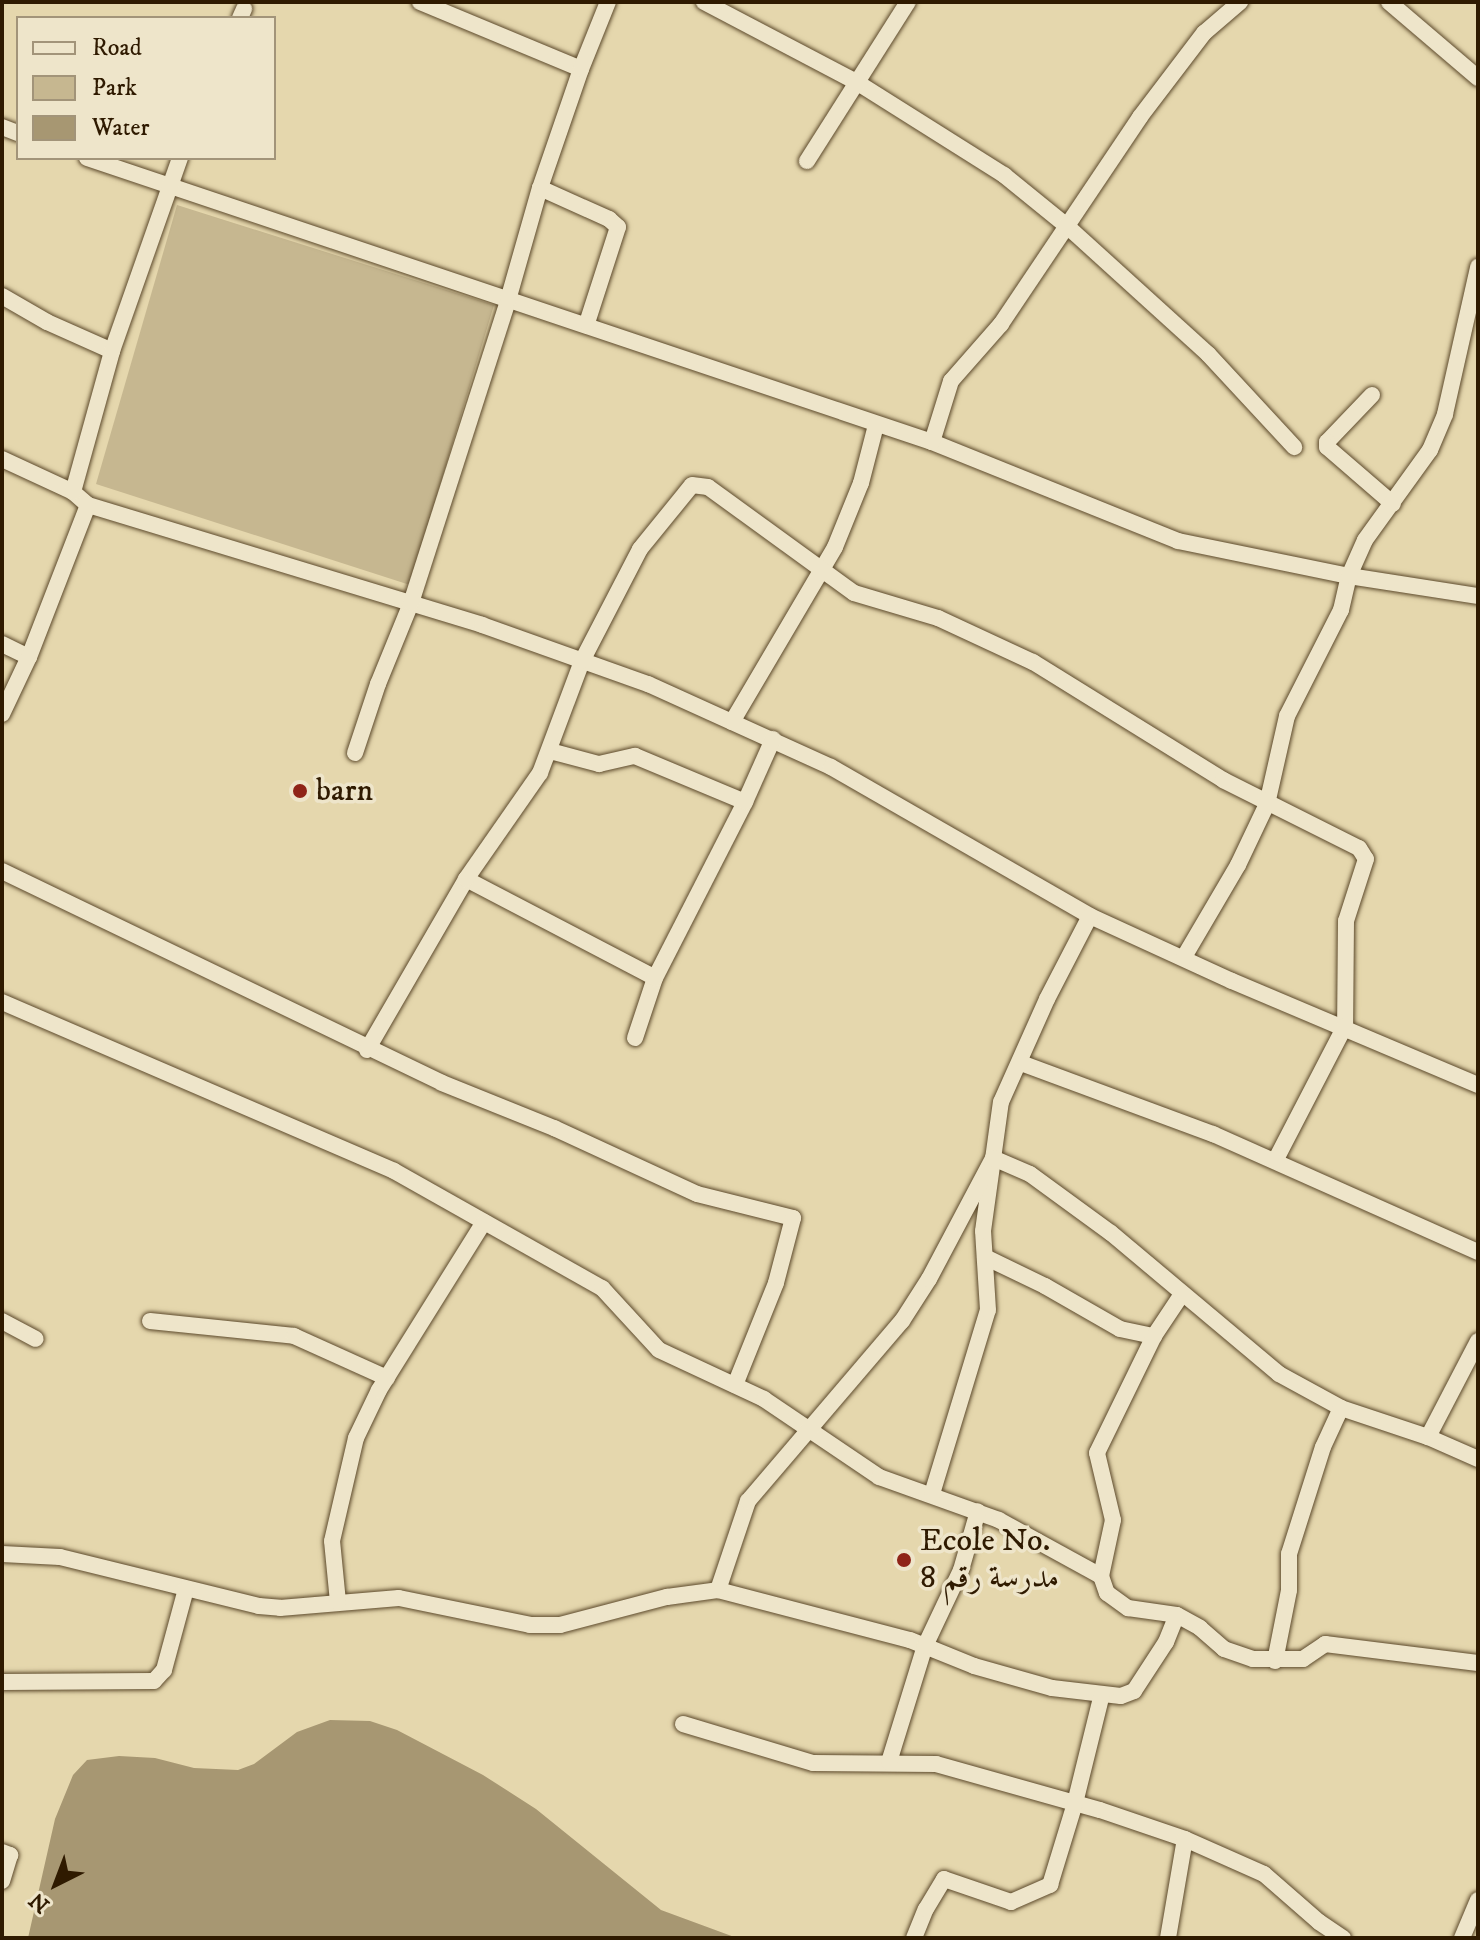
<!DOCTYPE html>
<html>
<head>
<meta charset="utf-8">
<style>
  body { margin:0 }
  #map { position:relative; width:1480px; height:1940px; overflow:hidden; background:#e5d7ad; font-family:"IM FELL DW Pica",Amiri,serif }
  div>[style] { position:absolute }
  .green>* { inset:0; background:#c6b790 }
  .water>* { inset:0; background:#a79772 }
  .roads { filter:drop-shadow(0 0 2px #5c492b) drop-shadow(0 0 2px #5c492b) }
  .street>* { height:16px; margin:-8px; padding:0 8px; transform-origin:8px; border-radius:8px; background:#eee5ca }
  .dots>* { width:22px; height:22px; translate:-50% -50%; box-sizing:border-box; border:4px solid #eee5ca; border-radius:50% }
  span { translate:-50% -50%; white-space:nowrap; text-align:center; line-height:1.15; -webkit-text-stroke:7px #eee5ca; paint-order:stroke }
  .poi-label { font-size:32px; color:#2f1a00 }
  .left { translate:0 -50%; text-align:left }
  .frame { position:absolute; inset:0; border:4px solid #2f1a00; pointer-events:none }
  .legend { position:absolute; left:16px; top:16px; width:260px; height:144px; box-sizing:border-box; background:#eee5ca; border:2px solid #a29479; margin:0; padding:10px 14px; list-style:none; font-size:24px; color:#2f1a00 }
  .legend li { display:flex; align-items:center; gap:16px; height:40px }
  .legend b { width:40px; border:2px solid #a29479 }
  .north { position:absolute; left:16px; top:1844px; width:80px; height:80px; -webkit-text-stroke:6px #eee5ca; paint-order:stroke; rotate:222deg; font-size:22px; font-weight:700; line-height:32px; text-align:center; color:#2f1a00 }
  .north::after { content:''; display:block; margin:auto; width:28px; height:36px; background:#2f1a00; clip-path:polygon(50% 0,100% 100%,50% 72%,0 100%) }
</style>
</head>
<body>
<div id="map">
  <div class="green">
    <i style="clip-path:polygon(177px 205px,494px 305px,410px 585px,96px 484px)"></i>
  </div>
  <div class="water">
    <i style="clip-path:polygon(330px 1720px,370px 1721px,397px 1730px,483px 1775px,536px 1809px,661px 1910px,737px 1938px,28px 1938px,55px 1819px,73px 1775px,87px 1760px,119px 1756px,155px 1758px,194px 1768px,238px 1770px,254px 1764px,297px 1732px)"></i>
  </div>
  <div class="roads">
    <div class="street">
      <i style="left:420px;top:2px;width:174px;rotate:22.6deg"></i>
      <i style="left:704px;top:2px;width:174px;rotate:27.7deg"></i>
      <i style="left:858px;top:83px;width:173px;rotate:32.2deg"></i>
      <i style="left:1004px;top:175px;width:82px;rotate:39.1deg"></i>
      <i style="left:1068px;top:227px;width:189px;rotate:42.2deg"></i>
      <i style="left:1208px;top:354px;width:127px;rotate:47.2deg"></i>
      <i style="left:1389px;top:2px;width:117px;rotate:40.5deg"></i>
      <i style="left:240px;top:18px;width:10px;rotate:-66deg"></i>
      <i style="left:2px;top:127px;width:17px;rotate:21deg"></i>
      <i style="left:87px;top:158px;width:891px;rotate:18.58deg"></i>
      <i style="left:932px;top:442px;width:265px;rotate:21.9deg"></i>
      <i style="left:1178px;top:541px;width:175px;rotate:11.6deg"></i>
      <i style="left:1349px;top:576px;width:131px;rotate:8.8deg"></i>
      <i style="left:807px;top:161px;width:188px;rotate:-57.6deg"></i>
      <i style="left:540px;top:188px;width:76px;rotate:24.2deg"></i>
      <i style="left:609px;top:219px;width:12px;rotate:42deg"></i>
      <i style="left:618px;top:227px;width:101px;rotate:107.9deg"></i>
      <i style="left:2px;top:296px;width:52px;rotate:30deg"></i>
      <i style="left:47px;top:322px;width:71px;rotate:24deg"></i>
      <i style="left:1372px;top:395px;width:65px;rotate:133.8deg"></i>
      <i style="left:1327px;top:442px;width:5px;rotate:90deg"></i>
      <i style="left:1327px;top:447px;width:87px;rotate:40.8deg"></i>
      <i style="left:932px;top:442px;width:64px;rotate:-72.7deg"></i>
      <i style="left:951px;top:381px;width:76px;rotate:-48.7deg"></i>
      <i style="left:1001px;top:324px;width:249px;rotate:-56.1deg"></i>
      <i style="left:1140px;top:117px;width:106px;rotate:-52.7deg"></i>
      <i style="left:1204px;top:33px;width:48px;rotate:-40.7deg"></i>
      <i style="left:2px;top:459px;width:78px;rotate:24.9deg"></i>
      <i style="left:73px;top:492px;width:20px;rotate:41deg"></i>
      <i style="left:88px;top:505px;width:412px;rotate:16.9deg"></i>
      <i style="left:482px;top:625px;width:176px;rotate:19.6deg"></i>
      <i style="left:648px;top:684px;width:201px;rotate:24.4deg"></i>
      <i style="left:831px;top:767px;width:299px;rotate:29.9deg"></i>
      <i style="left:1090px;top:916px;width:156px;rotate:24.6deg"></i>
      <i style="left:1232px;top:981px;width:267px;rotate:22.9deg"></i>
      <i style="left:73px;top:492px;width:146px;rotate:-74.5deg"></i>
      <i style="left:112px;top:351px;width:205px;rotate:-70.6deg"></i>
      <i style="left:2px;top:644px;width:30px;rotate:26deg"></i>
      <i style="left:2px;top:714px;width:63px;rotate:-64.7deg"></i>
      <i style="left:29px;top:657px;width:163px;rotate:-68.8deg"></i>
      <i style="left:732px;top:722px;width:203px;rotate:-59.5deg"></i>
      <i style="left:835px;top:547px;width:69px;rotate:-67.9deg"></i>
      <i style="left:861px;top:483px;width:60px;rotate:-75.5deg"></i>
      <i style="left:550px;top:751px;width:51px;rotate:14.9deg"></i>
      <i style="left:599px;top:764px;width:37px;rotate:-13deg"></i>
      <i style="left:635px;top:756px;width:119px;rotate:22.7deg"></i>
      <i style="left:355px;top:753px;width:73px;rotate:-71.6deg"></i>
      <i style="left:378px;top:684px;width:87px;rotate:-67.8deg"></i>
      <i style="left:411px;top:603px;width:318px;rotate:-72.2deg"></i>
      <i style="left:508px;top:300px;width:116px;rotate:-74.1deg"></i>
      <i style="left:540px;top:188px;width:126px;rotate:-71deg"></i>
      <i style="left:581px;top:69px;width:72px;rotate:-68.1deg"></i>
      <i style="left:2px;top:871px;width:488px;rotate:25.7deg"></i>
      <i style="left:442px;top:1083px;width:121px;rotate:21.9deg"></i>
      <i style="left:554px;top:1128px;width:157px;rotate:24.8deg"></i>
      <i style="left:697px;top:1194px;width:99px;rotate:14deg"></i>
      <i style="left:793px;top:1218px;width:67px;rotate:104.7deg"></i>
      <i style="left:776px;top:1283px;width:110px;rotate:111.9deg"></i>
      <i style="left:466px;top:879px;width:213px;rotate:27.6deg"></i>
      <i style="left:1184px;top:957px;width:107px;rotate:-59.6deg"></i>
      <i style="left:1238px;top:865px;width:68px;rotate:-64.6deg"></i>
      <i style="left:1267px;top:804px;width:90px;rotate:-77.2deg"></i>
      <i style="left:1287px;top:716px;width:119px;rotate:-63deg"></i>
      <i style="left:1341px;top:610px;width:35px;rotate:-77deg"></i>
      <i style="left:1349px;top:576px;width:39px;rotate:-66deg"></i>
      <i style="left:1365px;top:540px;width:111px;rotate:-54.2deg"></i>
      <i style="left:1430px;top:450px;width:39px;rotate:-67deg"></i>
      <i style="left:1445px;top:414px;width:151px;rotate:-77.3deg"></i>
      <i style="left:2px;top:1002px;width:427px;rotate:23.3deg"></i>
      <i style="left:394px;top:1171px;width:239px;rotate:29.4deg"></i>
      <i style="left:602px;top:1288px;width:84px;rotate:47.4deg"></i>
      <i style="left:659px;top:1350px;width:116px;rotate:25deg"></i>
      <i style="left:764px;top:1399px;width:139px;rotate:34.1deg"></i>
      <i style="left:879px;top:1477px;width:127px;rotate:19.7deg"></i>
      <i style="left:999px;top:1520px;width:116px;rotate:28.8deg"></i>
      <i style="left:635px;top:1038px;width:63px;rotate:-71.6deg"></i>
      <i style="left:655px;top:978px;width:198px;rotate:-62.9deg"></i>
      <i style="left:745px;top:802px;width:69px;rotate:-66deg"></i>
      <i style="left:367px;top:1050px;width:198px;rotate:-59.9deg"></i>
      <i style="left:466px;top:879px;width:129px;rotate:-55.1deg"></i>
      <i style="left:540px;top:773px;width:120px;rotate:-69.4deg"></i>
      <i style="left:582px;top:661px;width:126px;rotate:-62.6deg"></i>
      <i style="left:640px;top:549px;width:82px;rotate:-50.9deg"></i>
      <i style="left:692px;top:485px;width:16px;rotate:7deg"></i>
      <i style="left:708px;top:487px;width:180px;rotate:36deg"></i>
      <i style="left:854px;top:593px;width:88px;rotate:16.6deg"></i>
      <i style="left:938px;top:618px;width:105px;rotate:24.9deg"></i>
      <i style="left:1033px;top:662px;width:224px;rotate:31.8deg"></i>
      <i style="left:1223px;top:780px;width:152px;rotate:26.6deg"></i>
      <i style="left:1359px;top:848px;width:13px;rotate:58deg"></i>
      <i style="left:1366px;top:859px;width:65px;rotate:107.9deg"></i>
      <i style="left:1346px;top:921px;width:105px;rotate:90.5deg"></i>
      <i style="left:1345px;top:1026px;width:152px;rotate:117.4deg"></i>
      <i style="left:1021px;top:1063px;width:205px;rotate:20.3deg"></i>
      <i style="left:1213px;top:1134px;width:290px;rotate:24deg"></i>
      <i style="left:985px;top:1257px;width:67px;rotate:25.8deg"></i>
      <i style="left:1045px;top:1286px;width:86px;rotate:29.8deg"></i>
      <i style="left:1120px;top:1329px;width:35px;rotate:12deg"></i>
      <i style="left:1182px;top:1294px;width:50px;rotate:123.7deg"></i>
      <i style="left:1154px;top:1336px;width:130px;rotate:116deg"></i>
      <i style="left:1097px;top:1453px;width:69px;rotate:76.6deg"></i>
      <i style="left:1113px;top:1520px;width:57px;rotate:102.1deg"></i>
      <i style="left:1101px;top:1576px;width:18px;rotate:71deg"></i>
      <i style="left:1107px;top:1593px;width:26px;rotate:36deg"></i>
      <i style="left:1128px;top:1608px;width:49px;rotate:8.1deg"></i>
      <i style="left:1177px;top:1615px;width:26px;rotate:29deg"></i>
      <i style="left:1200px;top:1628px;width:32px;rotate:41deg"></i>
      <i style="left:1224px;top:1649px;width:31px;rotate:19deg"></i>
      <i style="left:1253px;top:1659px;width:50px"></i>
      <i style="left:1303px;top:1659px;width:27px;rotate:-34deg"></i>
      <i style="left:1325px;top:1644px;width:154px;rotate:7.1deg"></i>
      <i style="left:2px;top:1321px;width:38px;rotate:28deg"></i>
      <i style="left:150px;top:1321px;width:145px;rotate:5.9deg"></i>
      <i style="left:294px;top:1336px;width:102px;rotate:24.3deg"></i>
      <i style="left:1428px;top:1437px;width:108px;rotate:-62.5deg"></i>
      <i style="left:932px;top:1494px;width:192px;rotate:-73.1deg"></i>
      <i style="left:988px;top:1310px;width:79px;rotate:-93.6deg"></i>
      <i style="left:983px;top:1231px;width:130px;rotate:-82.1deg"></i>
      <i style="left:1001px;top:1102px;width:113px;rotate:-65.9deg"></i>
      <i style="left:1047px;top:999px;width:93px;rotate:-62.6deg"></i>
      <i style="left:2px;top:1554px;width:58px;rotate:3deg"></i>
      <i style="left:60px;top:1557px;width:205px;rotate:13.8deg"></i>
      <i style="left:259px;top:1606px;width:21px;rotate:5deg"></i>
      <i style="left:280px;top:1608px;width:119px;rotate:-4.8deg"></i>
      <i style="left:399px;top:1598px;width:134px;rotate:11.6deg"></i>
      <i style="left:530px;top:1625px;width:30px"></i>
      <i style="left:560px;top:1625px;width:111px;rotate:-14.7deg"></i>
      <i style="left:667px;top:1597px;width:51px;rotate:-7.8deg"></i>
      <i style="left:718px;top:1590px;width:198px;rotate:14.6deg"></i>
      <i style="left:910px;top:1640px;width:69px;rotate:22.1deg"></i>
      <i style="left:974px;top:1666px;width:81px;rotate:15.8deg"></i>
      <i style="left:1052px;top:1688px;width:69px;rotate:6.6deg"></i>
      <i style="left:1121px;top:1696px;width:14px;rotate:-21deg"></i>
      <i style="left:1134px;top:1691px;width:59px;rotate:-56.9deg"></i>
      <i style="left:1166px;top:1642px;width:29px;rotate:-68deg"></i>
      <i style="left:718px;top:1590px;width:94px;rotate:-71.4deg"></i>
      <i style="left:748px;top:1501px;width:237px;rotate:-49.5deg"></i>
      <i style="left:902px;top:1321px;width:50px;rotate:-57.3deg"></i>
      <i style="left:929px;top:1279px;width:137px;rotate:-62.1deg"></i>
      <i style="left:993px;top:1158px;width:40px;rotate:23.4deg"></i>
      <i style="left:1030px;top:1174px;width:100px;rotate:36.1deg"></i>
      <i style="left:1111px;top:1233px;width:219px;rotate:40deg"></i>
      <i style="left:1279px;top:1374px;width:71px;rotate:28.7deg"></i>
      <i style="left:1341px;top:1408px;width:92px;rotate:18.4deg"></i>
      <i style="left:1428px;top:1437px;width:55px;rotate:23.7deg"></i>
      <i style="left:338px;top:1602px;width:61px;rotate:-95.6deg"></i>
      <i style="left:332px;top:1541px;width:106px;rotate:-76.9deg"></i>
      <i style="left:356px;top:1438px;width:53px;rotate:-64.4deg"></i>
      <i style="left:379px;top:1390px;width:198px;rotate:-58deg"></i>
      <i style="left:1275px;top:1661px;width:72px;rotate:-78.8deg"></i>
      <i style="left:1289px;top:1590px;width:36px;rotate:-90deg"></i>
      <i style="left:1289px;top:1554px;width:112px;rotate:-72.4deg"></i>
      <i style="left:1323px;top:1447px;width:43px;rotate:-65.2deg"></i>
      <i style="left:2px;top:1682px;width:152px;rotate:-0.4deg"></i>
      <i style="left:154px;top:1681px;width:15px;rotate:-48deg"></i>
      <i style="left:164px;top:1670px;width:84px;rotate:-74.8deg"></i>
      <i style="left:683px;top:1724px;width:136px;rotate:16.7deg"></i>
      <i style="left:813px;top:1763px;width:123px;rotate:0.5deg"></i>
      <i style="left:936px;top:1764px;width:170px;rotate:15.7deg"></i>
      <i style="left:1100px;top:1810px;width:90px;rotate:18.8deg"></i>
      <i style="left:1185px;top:1839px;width:86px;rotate:23.9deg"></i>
      <i style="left:1264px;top:1874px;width:73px;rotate:41.1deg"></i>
      <i style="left:1319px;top:1922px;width:29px;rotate:34deg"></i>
      <i style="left:889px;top:1762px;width:121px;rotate:-72.8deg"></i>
      <i style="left:925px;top:1646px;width:84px;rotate:-64.7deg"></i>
      <i style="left:961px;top:1570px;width:61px;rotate:-73.9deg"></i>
      <i style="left:2px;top:1852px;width:9px;rotate:21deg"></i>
      <i style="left:10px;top:1855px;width:27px;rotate:107deg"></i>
      <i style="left:914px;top:1938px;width:31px;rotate:-68deg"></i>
      <i style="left:926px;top:1909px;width:35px;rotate:-59deg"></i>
      <i style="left:944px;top:1879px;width:71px;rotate:18.9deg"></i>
      <i style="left:1011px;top:1902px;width:43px;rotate:-23.6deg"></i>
      <i style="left:1050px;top:1885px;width:86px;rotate:-73deg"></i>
      <i style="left:1075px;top:1803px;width:112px;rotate:-76.1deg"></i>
      <i style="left:1168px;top:1938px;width:100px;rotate:-80.3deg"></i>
      <i style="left:1462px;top:1938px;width:41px;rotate:-67.2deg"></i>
    </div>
  </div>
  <div class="dots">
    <i style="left:300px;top:791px;background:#8f2418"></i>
    <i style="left:904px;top:1560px;background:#8f2418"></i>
  </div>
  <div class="poi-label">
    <span class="left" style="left:316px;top:791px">barn</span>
    <span class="left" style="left:920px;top:1560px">Ecole No.<br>8 مدرسة رقم</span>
  </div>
  <div class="frame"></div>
  <ul class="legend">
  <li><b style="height:10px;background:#eee5ca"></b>Road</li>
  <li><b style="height:22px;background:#c6b790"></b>Park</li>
  <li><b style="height:22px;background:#a79772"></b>Water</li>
  </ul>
  <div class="north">N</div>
</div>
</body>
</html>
